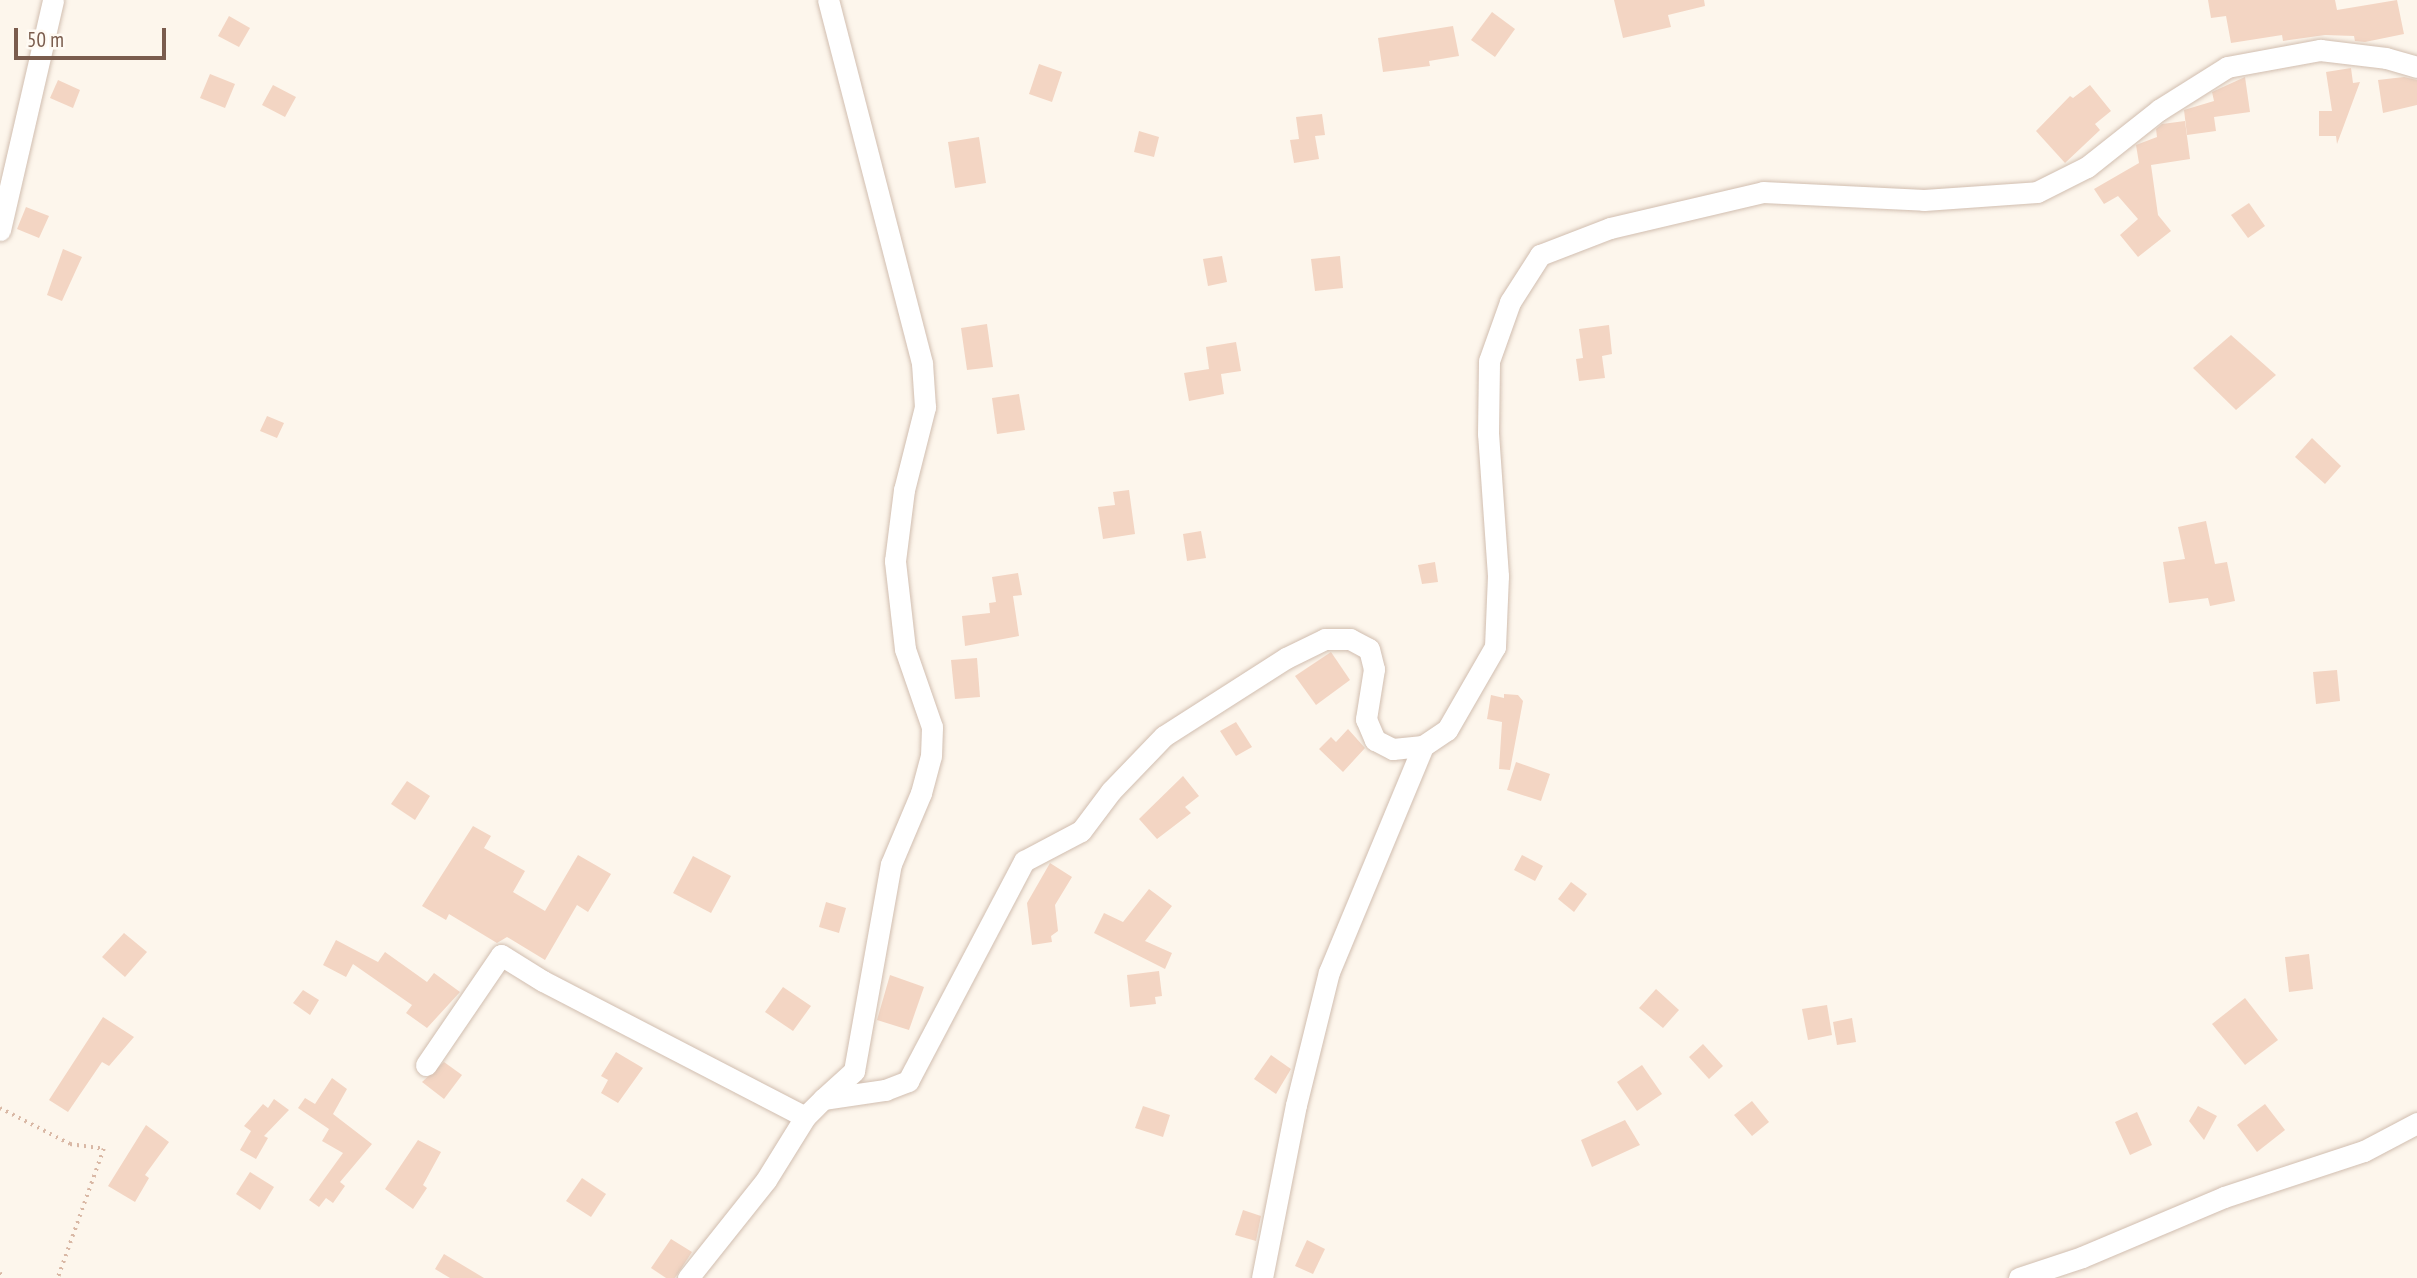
<!DOCTYPE html>
<html>
<head>
<meta charset="utf-8">
<style>
  body { margin:0 }
  #map { position:relative; width:2417px; height:1278px; overflow:hidden; background:#fdf6ec; font-family:"PT Sans Narrow",sans-serif }
  div>[style] { position:absolute }
  .building>* { inset:0; background:#f3d5c3 }
  .path>* { height:3.5px; margin-top:-1.75px; transform-origin:0; background:repeating-linear-gradient(90deg,#d9b8a5 0 2px,transparent 0 7px) }
  .roads { filter:drop-shadow(0 0 2px #d1beb0) drop-shadow(0 0 2px #d1beb0) }
  .minor>* { height:21px; margin:-10.5px; padding:0 10.5px; transform-origin:10.5px; border-radius:10.5px; background:#fff }
  span { translate:-50% -50%; white-space:nowrap; text-align:center; line-height:1.15; -webkit-text-stroke:7px #fffaf3; paint-order:stroke }
  .scale { position:absolute; left:14px; top:28px; width:152px; height:32px; box-sizing:border-box; border:4px solid #7a5c4d; border-top:0; padding-left:9px; font-size:21px; line-height:24px; white-space:nowrap; color:#7a5c4d; -webkit-text-stroke:5px #fffaf3; paint-order:stroke }
</style>
</head>
<body>
<div id="map">
  <div class="building">
    <i style="clip-path:polygon(1614px 0,1704px 0,1705px 6px,1668px 15px,1671px 27px,1623px 38px)"></i>
    <i style="clip-path:polygon(2208px 0,2335px 0,2337px 10px,2397px 0,2404px 34px,2365px 42px,2355px 41px,2354px 36px,2325px 35px,2283px 41px,2282px 35px,2231px 43px,2226px 16px,2211px 18px)"></i>
    <i style="clip-path:polygon(1492px 12px,1515px 29px,1495px 57px,1471px 40px)"></i>
    <i style="clip-path:polygon(229px 16px,250px 28px,239px 47px,218px 36px)"></i>
    <i style="clip-path:polygon(1453px 26px,1459px 56px,1429px 61px,1430px 66px,1383px 72px,1378px 38px)"></i>
    <i style="clip-path:polygon(1039px 64px,1062px 72px,1052px 102px,1029px 94px)"></i>
    <i style="clip-path:polygon(2351px 68px,2353px 83px,2360px 82px,2337px 144px,2336px 136px,2319px 136px,2319px 111px,2332px 111px,2326px 72px)"></i>
    <i style="clip-path:polygon(210px 74px,235px 84px,225px 108px,200px 98px)"></i>
    <i style="clip-path:polygon(2245px 77px,2250px 112px,2214px 117px,2216px 131px,2187px 135px,2184px 110px,2214px 101px,2212px 92px)"></i>
    <i style="clip-path:polygon(2404px 77px,2417px 80px,2417px 105px,2383px 113px,2378px 80px)"></i>
    <i style="clip-path:polygon(58px 80px,80px 90px,73px 108px,50px 98px)"></i>
    <i style="clip-path:polygon(273px 85px,296px 97px,285px 117px,262px 105px)"></i>
    <i style="clip-path:polygon(2090px 85px,2111px 111px,2095px 124px,2100px 130px,2065px 163px,2036px 131px,2070px 96px,2073px 98px)"></i>
    <i style="clip-path:polygon(1322px 114px,1325px 135px,1315px 136px,1319px 159px,1294px 163px,1290px 140px,1299px 139px,1296px 117px)"></i>
    <i style="clip-path:polygon(2185px 121px,2190px 159px,2151px 165px,2158px 215px,2171px 231px,2138px 257px,2120px 235px,2138px 219px,2118px 196px,2104px 204px,2094px 189px,2139px 163px,2136px 145px,2157px 137px,2156px 129px,2162px 124px)"></i>
    <i style="clip-path:polygon(1139px 131px,1159px 137px,1154px 157px,1134px 152px)"></i>
    <i style="clip-path:polygon(979px 137px,986px 183px,955px 188px,948px 142px)"></i>
    <i style="clip-path:polygon(2249px 203px,2265px 226px,2248px 238px,2231px 215px)"></i>
    <i style="clip-path:polygon(26px 207px,49px 216px,39px 238px,17px 229px)"></i>
    <i style="clip-path:polygon(63px 249px,82px 257px,62px 301px,47px 295px)"></i>
    <i style="clip-path:polygon(1222px 256px,1227px 282px,1208px 286px,1203px 259px)"></i>
    <i style="clip-path:polygon(1340px 256px,1343px 288px,1315px 291px,1311px 259px)"></i>
    <i style="clip-path:polygon(987px 324px,993px 367px,967px 370px,961px 328px)"></i>
    <i style="clip-path:polygon(1609px 325px,1612px 354px,1602px 356px,1605px 378px,1579px 381px,1576px 359px,1583px 358px,1579px 329px)"></i>
    <i style="clip-path:polygon(2231px 335px,2276px 375px,2236px 410px,2193px 368px)"></i>
    <i style="clip-path:polygon(1236px 342px,1241px 371px,1221px 374px,1224px 394px,1189px 401px,1184px 373px,1209px 369px,1206px 347px)"></i>
    <i style="clip-path:polygon(1019px 394px,1025px 430px,997px 434px,992px 398px)"></i>
    <i style="clip-path:polygon(267px 416px,284px 423px,277px 438px,260px 431px)"></i>
    <i style="clip-path:polygon(2312px 438px,2341px 466px,2325px 484px,2295px 457px)"></i>
    <i style="clip-path:polygon(1129px 490px,1135px 534px,1103px 539px,1098px 507px,1115px 505px,1113px 492px)"></i>
    <i style="clip-path:polygon(2206px 521px,2215px 564px,2227px 562px,2235px 601px,2210px 606px,2208px 598px,2169px 603px,2163px 562px,2185px 559px,2178px 527px)"></i>
    <i style="clip-path:polygon(1201px 531px,1206px 558px,1187px 561px,1183px 534px)"></i>
    <i style="clip-path:polygon(1435px 562px,1438px 582px,1422px 584px,1418px 565px)"></i>
    <i style="clip-path:polygon(1018px 573px,1022px 595px,1013px 596px,1019px 636px,965px 646px,962px 616px,990px 613px,989px 603px,996px 602px,992px 577px)"></i>
    <i style="clip-path:polygon(1331px 652px,1350px 680px,1316px 705px,1295px 676px)"></i>
    <i style="clip-path:polygon(977px 658px,980px 697px,955px 699px,951px 660px)"></i>
    <i style="clip-path:polygon(2337px 670px,2340px 701px,2316px 704px,2313px 672px)"></i>
    <i style="clip-path:polygon(1504px 694px,1518px 695px,1523px 701px,1510px 770px,1499px 769px,1502px 722px,1487px 719px,1491px 695px,1504px 698px)"></i>
    <i style="clip-path:polygon(1236px 722px,1252px 747px,1236px 756px,1220px 731px)"></i>
    <i style="clip-path:polygon(1348px 729px,1365px 748px,1343px 772px,1319px 749px,1331px 737px,1336px 742px)"></i>
    <i style="clip-path:polygon(1516px 762px,1550px 774px,1541px 801px,1507px 790px)"></i>
    <i style="clip-path:polygon(1183px 776px,1199px 796px,1185px 807px,1191px 813px,1157px 839px,1139px 819px)"></i>
    <i style="clip-path:polygon(407px 781px,430px 796px,415px 820px,391px 804px)"></i>
    <i style="clip-path:polygon(473px 826px,491px 836px,484px 848px,525px 871px,513px 892px,545px 911px,578px 855px,611px 874px,588px 912px,577px 905px,545px 960px,507px 937px,497px 943px,449px 914px,446px 920px,422px 906px)"></i>
    <i style="clip-path:polygon(1522px 855px,1543px 866px,1535px 881px,1514px 870px)"></i>
    <i style="clip-path:polygon(693px 856px,731px 876px,711px 913px,673px 893px)"></i>
    <i style="clip-path:polygon(1050px 863px,1072px 877px,1055px 905px,1058px 931px,1051px 936px,1052px 942px,1032px 945px,1027px 903px)"></i>
    <i style="clip-path:polygon(1571px 882px,1587px 894px,1574px 912px,1558px 899px)"></i>
    <i style="clip-path:polygon(1149px 889px,1172px 906px,1145px 941px,1172px 953px,1165px 969px,1094px 933px,1104px 913px,1123px 922px)"></i>
    <i style="clip-path:polygon(826px 902px,846px 908px,839px 933px,819px 927px)"></i>
    <i style="clip-path:polygon(124px 933px,147px 952px,125px 977px,102px 957px)"></i>
    <i style="clip-path:polygon(336px 940px,378px 962px,385px 952px,427px 982px,434px 973px,460px 992px,427px 1028px,406px 1013px,412px 1005px,353px 964px,346px 977px,323px 965px)"></i>
    <i style="clip-path:polygon(2309px 954px,2313px 989px,2289px 992px,2285px 957px)"></i>
    <i style="clip-path:polygon(1159px 971px,1162px 996px,1155px 997px,1156px 1004px,1130px 1007px,1127px 975px)"></i>
    <i style="clip-path:polygon(890px 975px,924px 987px,909px 1030px,877px 1020px)"></i>
    <i style="clip-path:polygon(783px 987px,811px 1006px,793px 1031px,765px 1012px)"></i>
    <i style="clip-path:polygon(1656px 989px,1679px 1010px,1663px 1028px,1639px 1008px)"></i>
    <i style="clip-path:polygon(303px 990px,319px 1000px,310px 1015px,293px 1003px)"></i>
    <i style="clip-path:polygon(2245px 998px,2278px 1040px,2245px 1065px,2212px 1024px)"></i>
    <i style="clip-path:polygon(1827px 1005px,1832px 1035px,1808px 1040px,1802px 1009px)"></i>
    <i style="clip-path:polygon(103px 1017px,134px 1037px,109px 1066px,102px 1062px,68px 1112px,49px 1100px)"></i>
    <i style="clip-path:polygon(1852px 1018px,1856px 1042px,1837px 1045px,1833px 1022px)"></i>
    <i style="clip-path:polygon(1703px 1044px,1723px 1066px,1709px 1079px,1689px 1057px)"></i>
    <i style="clip-path:polygon(616px 1052px,643px 1068px,618px 1103px,601px 1093px,608px 1080px,601px 1076px)"></i>
    <i style="clip-path:polygon(1271px 1055px,1291px 1069px,1276px 1094px,1254px 1079px)"></i>
    <i style="clip-path:polygon(444px 1062px,462px 1075px,444px 1099px,422px 1082px)"></i>
    <i style="clip-path:polygon(1642px 1065px,1662px 1094px,1637px 1111px,1617px 1082px)"></i>
    <i style="clip-path:polygon(332px 1078px,347px 1089px,333px 1114px,372px 1144px,340px 1182px,345px 1186px,333px 1203px,326px 1198px,319px 1207px,309px 1200px,343px 1153px,322px 1141px,329px 1129px,298px 1108px,305px 1098px,315px 1104px)"></i>
    <i style="clip-path:polygon(274px 1099px,289px 1110px,264px 1136px,268px 1138px,256px 1159px,240px 1150px,251px 1131px,244px 1126px,263px 1104px,268px 1108px)"></i>
    <i style="clip-path:polygon(1752px 1101px,1769px 1122px,1752px 1136px,1734px 1115px)"></i>
    <i style="clip-path:polygon(2265px 1104px,2285px 1130px,2257px 1152px,2237px 1125px)"></i>
    <i style="clip-path:polygon(1143px 1106px,1170px 1115px,1163px 1137px,1135px 1128px)"></i>
    <i style="clip-path:polygon(2198px 1106px,2217px 1116px,2204px 1140px,2189px 1121px)"></i>
    <i style="clip-path:polygon(2137px 1112px,2152px 1145px,2130px 1155px,2115px 1122px)"></i>
    <i style="clip-path:polygon(1625px 1120px,1640px 1145px,1592px 1167px,1581px 1140px)"></i>
    <i style="clip-path:polygon(146px 1125px,169px 1142px,145px 1175px,149px 1178px,135px 1202px,108px 1186px)"></i>
    <i style="clip-path:polygon(418px 1140px,441px 1152px,423px 1185px,427px 1188px,413px 1209px,385px 1189px)"></i>
    <i style="clip-path:polygon(250px 1172px,274px 1187px,260px 1210px,236px 1194px)"></i>
    <i style="clip-path:polygon(582px 1178px,606px 1194px,591px 1217px,566px 1201px)"></i>
    <i style="clip-path:polygon(1243px 1210px,1261px 1216px,1256px 1241px,1235px 1235px)"></i>
    <i style="clip-path:polygon(671px 1239px,692px 1252px,675px 1278px,666px 1278px,651px 1268px)"></i>
    <i style="clip-path:polygon(1307px 1240px,1325px 1249px,1313px 1274px,1295px 1266px)"></i>
    <i style="clip-path:polygon(444px 1254px,484px 1278px,450px 1278px,435px 1269px)"></i>
  </div>
  <div class="path">
    <i style="left:0;top:1108px;width:79px;rotate:27.2deg"></i>
    <i style="left:70px;top:1144px;width:34px;rotate:8deg"></i>
    <i style="left:104px;top:1149px;width:137px;rotate:109.6deg"></i>
    <i style="left:0;top:1273px;width:6px;rotate:51deg"></i>
  </div>
  <div class="roads">
    <div class="minor">
      <i style="left:0;top:230px;width:236px;rotate:-77deg"></i>
      <i style="left:426px;top:1065px;width:133px;rotate:-55.7deg"></i>
      <i style="left:501px;top:955px;width:49px;rotate:31.8deg"></i>
      <i style="left:543px;top:981px;width:295px;rotate:27.4deg"></i>
      <i style="left:823px;top:1099px;width:42px;rotate:-42.1deg"></i>
      <i style="left:854px;top:1071px;width:210px;rotate:-79.9deg"></i>
      <i style="left:891px;top:864px;width:77px;rotate:-67.1deg"></i>
      <i style="left:921px;top:793px;width:38px;rotate:-75deg"></i>
      <i style="left:931px;top:756px;width:29px;rotate:-88deg"></i>
      <i style="left:932px;top:727px;width:83px;rotate:-109.1deg"></i>
      <i style="left:905px;top:649px;width:89px;rotate:-96.5deg"></i>
      <i style="left:895px;top:561px;width:72px;rotate:-82.8deg"></i>
      <i style="left:904px;top:490px;width:86px;rotate:-75.8deg"></i>
      <i style="left:925px;top:407px;width:44px;rotate:-93.9deg"></i>
      <i style="left:922px;top:363px;width:375px;rotate:-104.5deg"></i>
      <i style="left:688px;top:1278px;width:125px;rotate:-51.5deg"></i>
      <i style="left:766px;top:1180px;width:74px;rotate:-58.2deg"></i>
      <i style="left:805px;top:1117px;width:25px;rotate:-45deg"></i>
      <i style="left:823px;top:1099px;width:63px;rotate:-8.3deg"></i>
      <i style="left:885px;top:1090px;width:25px;rotate:-21deg"></i>
      <i style="left:908px;top:1081px;width:249px;rotate:-62.2deg"></i>
      <i style="left:1024px;top:861px;width:64px;rotate:-27.8deg"></i>
      <i style="left:1081px;top:831px;width:50px;rotate:-53.1deg"></i>
      <i style="left:1111px;top:791px;width:76px;rotate:-46.1deg"></i>
      <i style="left:1164px;top:736px;width:145px;rotate:-32.6deg"></i>
      <i style="left:1286px;top:658px;width:43px;rotate:-26deg"></i>
      <i style="left:1325px;top:639px;width:25px"></i>
      <i style="left:1350px;top:639px;width:21px;rotate:28deg"></i>
      <i style="left:1369px;top:649px;width:21px;rotate:76deg"></i>
      <i style="left:1374px;top:669px;width:51px;rotate:99.1deg"></i>
      <i style="left:1366px;top:719px;width:23px;rotate:67deg"></i>
      <i style="left:1375px;top:740px;width:20px;rotate:27deg"></i>
      <i style="left:1393px;top:749px;width:30px;rotate:-6deg"></i>
      <i style="left:1423px;top:746px;width:29px;rotate:-34deg"></i>
      <i style="left:1447px;top:730px;width:96px;rotate:-60deg"></i>
      <i style="left:1495px;top:647px;width:71px;rotate:-87.6deg"></i>
      <i style="left:1498px;top:576px;width:142px;rotate:-94deg"></i>
      <i style="left:1488px;top:434px;width:73px;rotate:-89.2deg"></i>
      <i style="left:1489px;top:361px;width:63px;rotate:-70.4deg"></i>
      <i style="left:1510px;top:302px;width:56px;rotate:-57.4deg"></i>
      <i style="left:1540px;top:255px;width:75px;rotate:-21.1deg"></i>
      <i style="left:1610px;top:228px;width:157px;rotate:-13.2deg"></i>
      <i style="left:1763px;top:192px;width:161px;rotate:2.8deg"></i>
      <i style="left:1924px;top:200px;width:113px;rotate:-4deg"></i>
      <i style="left:2037px;top:192px;width:56px;rotate:-26.6deg"></i>
      <i style="left:2087px;top:167px;width:92px;rotate:-38.4deg"></i>
      <i style="left:2159px;top:110px;width:80px;rotate:-32.3deg"></i>
      <i style="left:2227px;top:67px;width:95px;rotate:-10.4deg"></i>
      <i style="left:2320px;top:50px;width:66px;rotate:6.9deg"></i>
      <i style="left:2386px;top:58px;width:32px;rotate:16deg"></i>
      <i style="left:1262px;top:1278px;width:176px;rotate:-78.9deg"></i>
      <i style="left:1296px;top:1105px;width:137px;rotate:-76.1deg"></i>
      <i style="left:1329px;top:972px;width:245px;rotate:-67.4deg"></i>
      <i style="left:2019px;top:1278px;width:66px;rotate:-18.4deg"></i>
      <i style="left:2082px;top:1257px;width:154px;rotate:-22.9deg"></i>
      <i style="left:2224px;top:1197px;width:147px;rotate:-18.2deg"></i>
      <i style="left:2364px;top:1151px;width:60px;rotate:-27.8deg"></i>
    </div>
  </div>
  <div class="scale">50 m</div>
</div>
</body>
</html>
